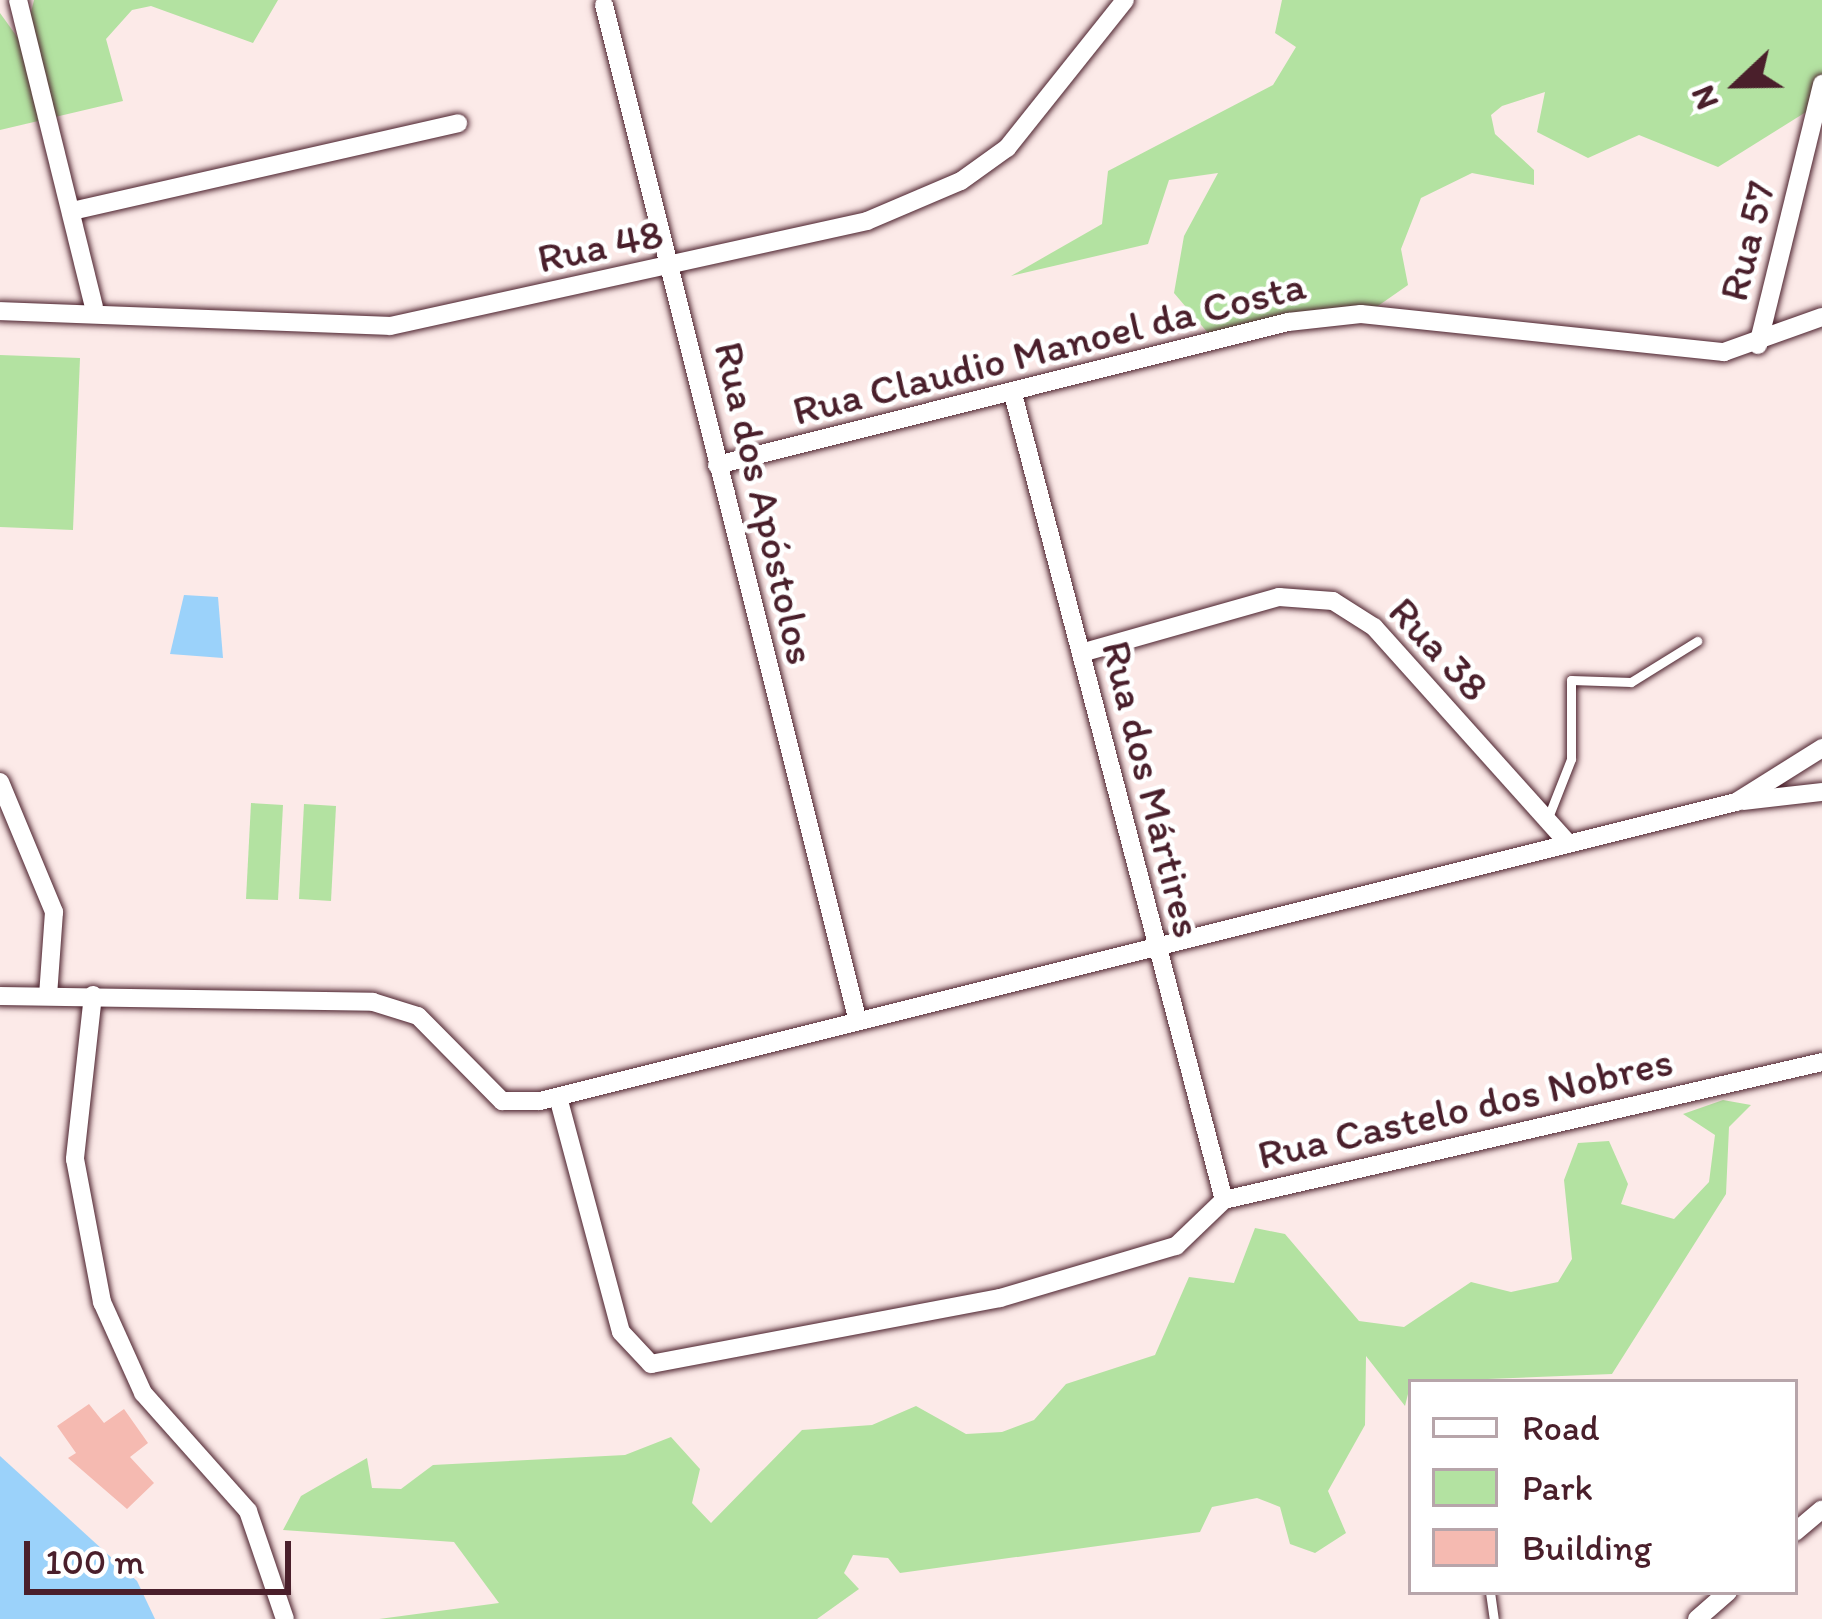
<!DOCTYPE html>
<html>
<head>
<meta charset="utf-8">
<style>
  body { margin:0 }
  #map { position:relative; width:1822px; height:1619px; overflow:hidden; background:#fceae8; font-family:Itim,sans-serif }
  div>[style] { position:absolute }
  .green>* { inset:0; background:#b3e2a1 }
  .water>* { inset:0; background:#9bd2fa }
  .building>* { inset:0; background:#f5bab1 }
  .roads { filter:drop-shadow(0 0 3px #4a1f2b) drop-shadow(0 0 3px #4a1f2b) }
  .service>* { height:9px; margin:-4.5px; padding:0 4.5px; transform-origin:4.5px; border-radius:4.5px; background:#fff }
  .minor>* { height:18px; margin:-9px; padding:0 9px; transform-origin:9px; border-radius:9px; background:#fff }
  span { translate:-50% -50%; white-space:nowrap; text-align:center; line-height:1.15; -webkit-text-stroke:9px #fff; paint-order:stroke }
  .street-label { font-size:42px; color:#4a1f2b }
  .legend { position:absolute; left:1408px; top:1379px; width:390px; height:216px; box-sizing:border-box; background:#fff; border:3px solid #b7a5aa; margin:0; padding:15px 21px; list-style:none; font-size:36px; color:#4a1f2b }
  .legend li { display:flex; align-items:center; gap:24px; height:60px }
  .legend b { width:60px; border:3px solid #b7a5aa }
  .north { position:absolute; left:1678px; top:24px; width:120px; height:120px; -webkit-text-stroke:9px #fff; paint-order:stroke; rotate:248deg; font-size:33px; font-weight:700; line-height:48px; text-align:center; color:#4a1f2b }
  .north::after { content:''; display:block; margin:auto; width:42px; height:54px; background:#4a1f2b; clip-path:polygon(50% 0,100% 100%,50% 72%,0 100%) }
  .scale { position:absolute; left:24px; top:1541px; width:267px; height:54px; box-sizing:border-box; border:6px solid #4a1f2b; border-top:0; padding-left:15px; font-size:36px; line-height:42px; white-space:nowrap; color:#4a1f2b; -webkit-text-stroke:9px #fff; paint-order:stroke }
</style>
</head>
<body>
<div id="map">
  <div class="green">
    <i style="clip-path:polygon(34px 0,278px 0,253px 43px,151px 6px,132px 10px,106px 39px,123px 101px,0 130px,0 13px,23px 45px)"></i>
    <i style="clip-path:polygon(1282px 0,1822px 0,1822px 102px,1718px 167px,1639px 135px,1588px 158px,1537px 132px,1545px 92px,1502px 106px,1491px 115px,1495px 134px,1534px 170px,1534px 185px,1472px 173px,1421px 198px,1401px 249px,1408px 285px,1365px 315px,1208px 333px,1174px 293px,1184px 236px,1218px 173px,1169px 180px,1148px 244px,1011px 276px,1102px 224px,1108px 171px,1273px 85px,1296px 47px,1275px 33px)"></i>
    <i style="clip-path:polygon(0 355px,80px 358px,73px 530px,0 527px)"></i>
    <i style="clip-path:polygon(251px 803px,283px 805px,278px 900px,246px 899px)"></i>
    <i style="clip-path:polygon(304px 804px,336px 806px,331px 901px,299px 899px)"></i>
    <i style="clip-path:polygon(1723px 1100px,1751px 1105px,1729px 1127px,1726px 1194px,1612px 1374px,1411px 1382px,1405px 1406px,1366px 1356px,1365px 1425px,1328px 1491px,1346px 1533px,1315px 1553px,1290px 1544px,1280px 1507px,1257px 1498px,1212px 1507px,1200px 1532px,900px 1573px,888px 1558px,853px 1555px,844px 1573px,859px 1589px,817px 1619px,379px 1619px,499px 1603px,454px 1542px,283px 1530px,301px 1496px,367px 1458px,372px 1488px,401px 1489px,433px 1465px,625px 1455px,671px 1437px,700px 1469px,692px 1503px,711px 1523px,802px 1430px,872px 1425px,916px 1406px,966px 1434px,1002px 1432px,1034px 1420px,1066px 1384px,1155px 1355px,1189px 1277px,1234px 1283px,1255px 1228px,1285px 1234px,1359px 1321px,1404px 1327px,1471px 1282px,1511px 1292px,1558px 1282px,1572px 1259px,1564px 1180px,1578px 1143px,1609px 1141px,1628px 1184px,1621px 1204px,1674px 1219px,1709px 1182px,1715px 1135px,1683px 1114px)"></i>
  </div>
  <div class="water">
    <i style="clip-path:polygon(184px 595px,218px 597px,223px 658px,170px 654px)"></i>
    <i style="clip-path:polygon(0 1456px,137px 1581px,155px 1619px,0 1619px)"></i>
  </div>
  <div class="building">
    <i style="clip-path:polygon(89px 1404px,104px 1423px,124px 1409px,148px 1443px,130px 1457px,154px 1483px,127px 1509px,68px 1458px,76px 1453px,57px 1426px)"></i>
  </div>
  <div class="roads">
    <div class="service">
      <i style="left:1547px;top:820px;width:66px;rotate:-68.5deg"></i>
      <i style="left:1571px;top:759px;width:79px;rotate:-90deg"></i>
      <i style="left:1571px;top:680px;width:60px;rotate:1.9deg"></i>
      <i style="left:1631px;top:682px;width:78px;rotate:-31.8deg"></i>
      <i style="left:1490px;top:1592px;width:27px;rotate:82deg"></i>
    </div>
    <div class="minor">
      <i style="left:18px;top:0;width:316px;rotate:76.1deg"></i>
      <i style="left:604px;top:5px;width:1044px;rotate:75.98deg"></i>
      <i style="left:72px;top:211px;width:396px;rotate:-12.8deg"></i>
      <i style="left:0;top:311px;width:390px;rotate:2.2deg"></i>
      <i style="left:390px;top:326px;width:488px;rotate:-12.4deg"></i>
      <i style="left:867px;top:221px;width:102px;rotate:-23.1deg"></i>
      <i style="left:961px;top:181px;width:57px;rotate:-35.7deg"></i>
      <i style="left:1007px;top:148px;width:189px;rotate:-51.4deg"></i>
      <i style="left:1758px;top:345px;width:269px;rotate:-76.2deg"></i>
      <i style="left:1013px;top:394px;width:833px;rotate:75.33deg"></i>
      <i style="left:717px;top:465px;width:589px;rotate:-14.06deg"></i>
      <i style="left:1288px;top:322px;width:73px;rotate:-6.3deg"></i>
      <i style="left:1361px;top:314px;width:365px;rotate:6deg"></i>
      <i style="left:1724px;top:352px;width:104px;rotate:-19.7deg"></i>
      <i style="left:1081px;top:653px;width:206px;rotate:-15.8deg"></i>
      <i style="left:1279px;top:597px;width:54px;rotate:4.2deg"></i>
      <i style="left:1333px;top:601px;width:49px;rotate:32.4deg"></i>
      <i style="left:1374px;top:627px;width:286px;rotate:48.1deg"></i>
      <i style="left:0;top:782px;width:141px;rotate:67.4deg"></i>
      <i style="left:54px;top:912px;width:84px;rotate:94.1deg"></i>
      <i style="left:1743px;top:801px;width:80px;rotate:-6.5deg"></i>
      <i style="left:93px;top:995px;width:165px;rotate:96.3deg"></i>
      <i style="left:75px;top:1159px;width:146px;rotate:79.3deg"></i>
      <i style="left:102px;top:1302px;width:100px;rotate:65.7deg"></i>
      <i style="left:143px;top:1393px;width:158px;rotate:48.3deg"></i>
      <i style="left:248px;top:1511px;width:114px;rotate:71.1deg"></i>
      <i style="left:0;top:996px;width:373px;rotate:0.9deg"></i>
      <i style="left:373px;top:1002px;width:47px;rotate:17.3deg"></i>
      <i style="left:418px;top:1016px;width:120px;rotate:45.3deg"></i>
      <i style="left:502px;top:1101px;width:38px"></i>
      <i style="left:540px;top:1101px;width:1233px;rotate:-14.04deg"></i>
      <i style="left:1736px;top:802px;width:102px;rotate:-32.1deg"></i>
      <i style="left:558px;top:1097px;width:243px;rotate:75deg"></i>
      <i style="left:621px;top:1332px;width:44px;rotate:46.8deg"></i>
      <i style="left:651px;top:1364px;width:355px;rotate:-10.7deg"></i>
      <i style="left:1000px;top:1298px;width:184px;rotate:-16.5deg"></i>
      <i style="left:1176px;top:1246px;width:66px;rotate:-43.8deg"></i>
      <i style="left:1224px;top:1200px;width:614px;rotate:-12.99deg"></i>
      <i style="left:1795px;top:1532px;width:35px;rotate:-40deg"></i>
      <i style="left:1697px;top:1619px;width:41px;rotate:-41.1deg"></i>
    </div>
  </div>
  <div class="street-label">
    <span style="left:1747px;top:241px;rotate:-76deg">Rua 57</span>
    <span style="left:600px;top:246px;rotate:-12deg">Rua 48</span>
    <span style="left:1049px;top:348px;rotate:-14deg">Rua Claudio Manoel da Costa</span>
    <span style="left:765px;top:503px;rotate:77deg">Rua dos Apóstolos</span>
    <span style="left:1439px;top:649px;rotate:47deg">Rua 38</span>
    <span style="left:1152px;top:789px;rotate:76deg">Rua dos Mártires</span>
    <span style="left:1465px;top:1108px;rotate:-13deg">Rua Castelo dos Nobres</span>
  </div>
  <ul class="legend">
  <li><b style="height:15px;background:#fff"></b>Road</li>
  <li><b style="height:33px;background:#b3e2a1"></b>Park</li>
  <li><b style="height:33px;background:#f5bab1"></b>Building</li>
  </ul>
  <div class="north">N</div>
  <div class="scale">100 m</div>
</div>
</body>
</html>
